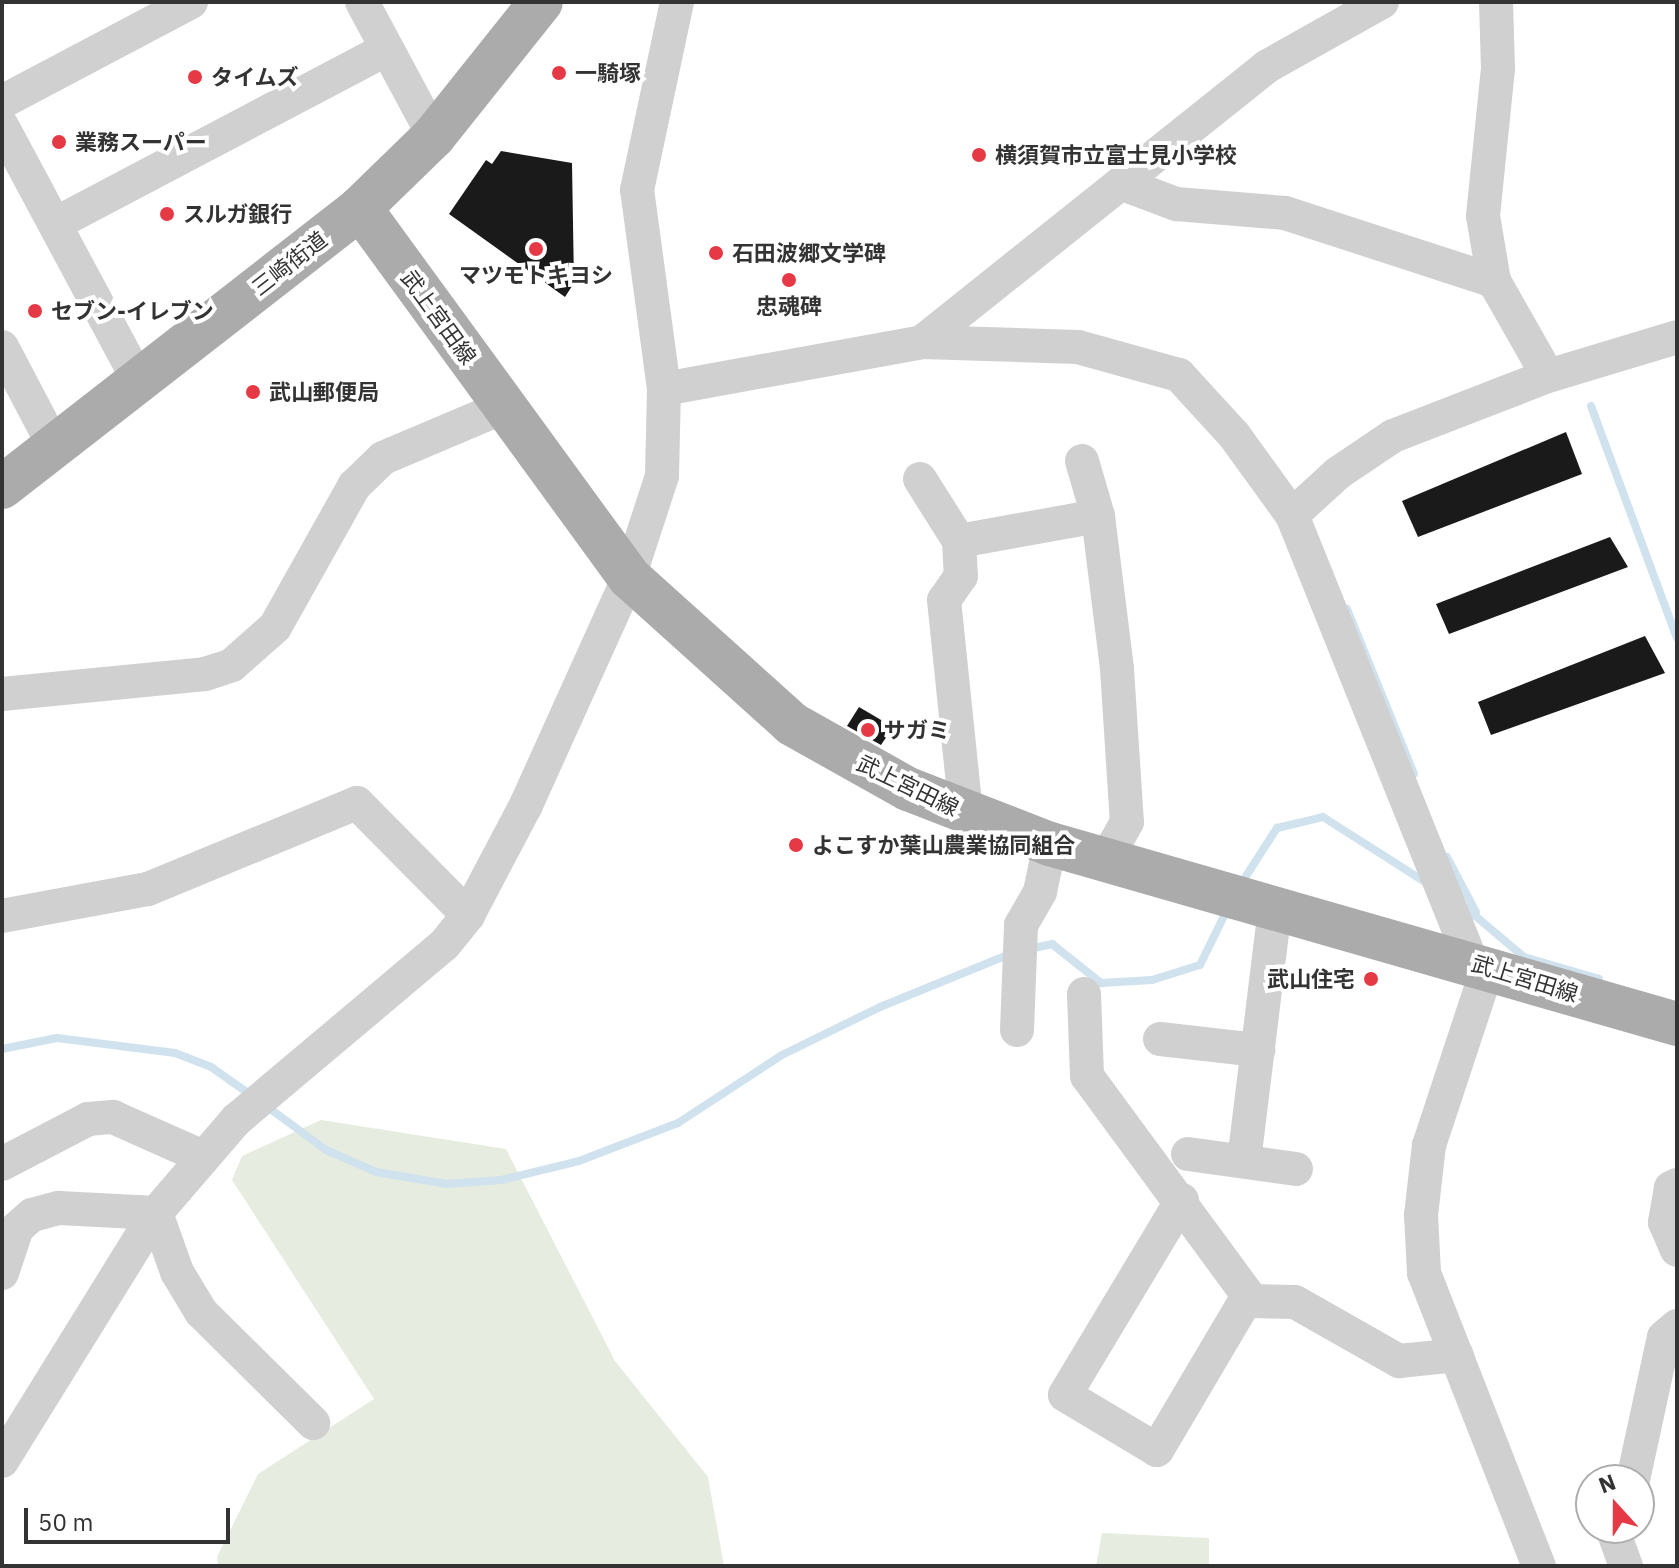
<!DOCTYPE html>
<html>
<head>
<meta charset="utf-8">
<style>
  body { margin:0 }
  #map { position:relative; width:1679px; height:1568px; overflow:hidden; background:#fff; font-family:"IBM Plex Sans","Noto Sans JP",sans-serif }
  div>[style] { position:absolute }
  .green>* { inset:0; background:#e6ecdf }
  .stream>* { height:8px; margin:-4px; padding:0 4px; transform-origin:4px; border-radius:4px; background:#cfe2ee }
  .building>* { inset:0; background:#1a1a1a }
  .minor>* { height:34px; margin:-17px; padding:0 17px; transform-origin:17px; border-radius:17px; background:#d0d0d0 }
  .major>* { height:44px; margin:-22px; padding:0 22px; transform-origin:22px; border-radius:22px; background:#ababab }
  .dots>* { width:22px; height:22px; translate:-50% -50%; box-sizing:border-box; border:4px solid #fff; border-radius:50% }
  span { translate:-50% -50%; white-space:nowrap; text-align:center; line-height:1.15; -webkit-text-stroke:8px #fff; paint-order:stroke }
  .poi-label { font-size:22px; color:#333; font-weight:700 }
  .left { translate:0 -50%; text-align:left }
  .right { translate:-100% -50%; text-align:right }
  .street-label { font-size:22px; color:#333 }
  .frame { position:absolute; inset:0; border:4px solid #333; pointer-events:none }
  .north { position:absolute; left:1575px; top:1464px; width:80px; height:80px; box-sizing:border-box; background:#fff; border:2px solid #adadad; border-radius:50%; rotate:339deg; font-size:22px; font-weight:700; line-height:32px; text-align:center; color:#333 }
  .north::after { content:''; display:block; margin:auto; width:28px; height:36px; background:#e63946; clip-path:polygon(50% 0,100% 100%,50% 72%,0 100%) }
  .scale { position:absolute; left:24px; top:1508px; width:206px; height:36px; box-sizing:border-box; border:4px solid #333; border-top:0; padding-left:10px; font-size:24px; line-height:28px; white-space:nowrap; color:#333; -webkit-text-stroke:6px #fff; paint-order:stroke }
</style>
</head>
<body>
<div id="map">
  <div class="green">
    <i style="clip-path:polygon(321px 1120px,506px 1149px,615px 1361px,708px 1477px,724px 1566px,218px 1566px,217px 1557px,258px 1474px,374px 1399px,232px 1180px,242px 1156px)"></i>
    <i style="clip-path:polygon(1102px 1533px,1209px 1538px,1209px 1566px,1096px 1566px)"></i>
  </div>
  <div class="stream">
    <i style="left:1591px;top:406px;width:247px;rotate:69.7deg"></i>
    <i style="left:1347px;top:609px;width:178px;rotate:67.9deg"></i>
    <i style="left:1447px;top:857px;width:62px;rotate:62.2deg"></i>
    <i style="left:1241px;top:884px;width:67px;rotate:-57.3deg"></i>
    <i style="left:1277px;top:828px;width:47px;rotate:-13.4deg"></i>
    <i style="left:1323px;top:817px;width:125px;rotate:32.5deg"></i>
    <i style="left:1460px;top:903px;width:84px;rotate:40.2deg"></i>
    <i style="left:1524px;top:957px;width:78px;rotate:16.3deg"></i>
    <i style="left:1029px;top:949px;width:24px;rotate:-12deg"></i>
    <i style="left:1052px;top:944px;width:63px;rotate:38.5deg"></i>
    <i style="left:1101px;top:983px;width:51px;rotate:-3.4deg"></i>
    <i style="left:1152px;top:980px;width:50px;rotate:-17.4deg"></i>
    <i style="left:1200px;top:965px;width:61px;rotate:-63.9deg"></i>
    <i style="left:2px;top:1049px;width:56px;rotate:-11.3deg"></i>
    <i style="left:57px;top:1038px;width:119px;rotate:7.2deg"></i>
    <i style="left:175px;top:1053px;width:39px;rotate:21deg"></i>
    <i style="left:211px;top:1067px;width:49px;rotate:35deg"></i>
    <i style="left:265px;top:1105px;width:76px;rotate:36.4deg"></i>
    <i style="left:326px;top:1150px;width:55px;rotate:23.7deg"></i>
    <i style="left:376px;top:1172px;width:72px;rotate:9.6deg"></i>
    <i style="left:447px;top:1184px;width:54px;rotate:-4.2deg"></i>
    <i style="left:501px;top:1180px;width:80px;rotate:-13.7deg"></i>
    <i style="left:579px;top:1161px;width:106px;rotate:-21deg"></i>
    <i style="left:678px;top:1123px;width:124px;rotate:-33.2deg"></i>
    <i style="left:782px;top:1055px;width:109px;rotate:-26.1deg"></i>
    <i style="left:880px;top:1007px;width:143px;rotate:-22.2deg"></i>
  </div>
  <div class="building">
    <i style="clip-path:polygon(501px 151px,572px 163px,574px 283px,565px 297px,449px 214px,486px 160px,492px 164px)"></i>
    <i style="clip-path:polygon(1566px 432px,1582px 474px,1418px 537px,1402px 501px)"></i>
    <i style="clip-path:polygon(1610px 537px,1628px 567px,1449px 634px,1436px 604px)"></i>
    <i style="clip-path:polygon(1645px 636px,1665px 673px,1491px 735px,1478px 702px)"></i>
    <i style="clip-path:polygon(859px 707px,893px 727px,881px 745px,847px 726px)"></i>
  </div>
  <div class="minor">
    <i style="left:362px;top:2px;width:152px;rotate:61.8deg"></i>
    <i style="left:2px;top:102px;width:214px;rotate:-27.9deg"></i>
    <i style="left:2px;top:126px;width:288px;rotate:61.8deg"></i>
    <i style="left:1123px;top:184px;width:57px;rotate:20.7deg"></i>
    <i style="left:1176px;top:204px;width:109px;rotate:4.7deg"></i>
    <i style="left:1285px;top:213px;width:220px;rotate:18deg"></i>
    <i style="left:1494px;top:281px;width:109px;rotate:60.4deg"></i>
    <i style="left:55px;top:224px;width:375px;rotate:-27.8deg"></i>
    <i style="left:1494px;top:281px;width:66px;rotate:-99.6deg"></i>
    <i style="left:1483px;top:216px;width:148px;rotate:-84.2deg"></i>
    <i style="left:1498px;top:69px;width:67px;rotate:-91.7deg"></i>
    <i style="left:922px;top:342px;width:440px;rotate:-38.6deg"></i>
    <i style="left:1266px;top:67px;width:133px;rotate:-29.3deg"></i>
    <i style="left:2px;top:347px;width:112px;rotate:62.3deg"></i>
    <i style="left:664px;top:389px;width:262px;rotate:-10.3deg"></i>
    <i style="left:922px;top:342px;width:156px;rotate:1.8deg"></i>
    <i style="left:1078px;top:347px;width:105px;rotate:15.5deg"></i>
    <i style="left:1179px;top:375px;width:81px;rotate:47.5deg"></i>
    <i style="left:1234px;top:435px;width:99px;rotate:54.1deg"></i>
    <i style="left:1292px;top:515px;width:482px;rotate:68.1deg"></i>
    <i style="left:1082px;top:461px;width:57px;rotate:73.8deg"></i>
    <i style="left:1098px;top:516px;width:154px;rotate:82.9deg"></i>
    <i style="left:1117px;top:669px;width:153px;rotate:86.3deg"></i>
    <i style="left:1127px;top:822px;width:45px;rotate:119.4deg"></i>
    <i style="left:920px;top:479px;width:73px;rotate:57.8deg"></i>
    <i style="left:959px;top:541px;width:35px;rotate:87deg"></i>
    <i style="left:961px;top:576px;width:29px;rotate:125deg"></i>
    <i style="left:944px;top:600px;width:215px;rotate:84.1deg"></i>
    <i style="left:1292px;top:515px;width:62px;rotate:-42.4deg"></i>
    <i style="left:1338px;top:473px;width:66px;rotate:-33.9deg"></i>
    <i style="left:1393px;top:436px;width:166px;rotate:-21.2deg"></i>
    <i style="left:1548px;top:376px;width:135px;rotate:-16.8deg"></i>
    <i style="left:959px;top:541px;width:141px;rotate:-10.2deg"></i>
    <i style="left:2px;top:694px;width:204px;rotate:-5.6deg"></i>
    <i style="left:205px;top:674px;width:28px;rotate:-18deg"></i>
    <i style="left:232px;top:665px;width:57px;rotate:-41.5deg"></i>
    <i style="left:275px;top:627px;width:162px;rotate:-60.7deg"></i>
    <i style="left:354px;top:486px;width:40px;rotate:-44deg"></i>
    <i style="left:383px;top:458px;width:131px;rotate:-22.9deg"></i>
    <i style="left:2px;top:916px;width:148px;rotate:-10.5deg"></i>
    <i style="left:148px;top:889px;width:226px;rotate:-22.4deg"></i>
    <i style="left:357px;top:803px;width:158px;rotate:45.3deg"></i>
    <i style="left:1488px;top:967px;width:188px;rotate:108.3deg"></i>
    <i style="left:1429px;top:1145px;width:70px;rotate:96.5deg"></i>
    <i style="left:1421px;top:1215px;width:58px;rotate:87deg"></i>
    <i style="left:1424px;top:1273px;width:315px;rotate:68.6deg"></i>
    <i style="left:1084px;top:994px;width:82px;rotate:87.9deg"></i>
    <i style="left:1087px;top:1076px;width:279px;rotate:53.7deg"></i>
    <i style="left:1252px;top:1301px;width:43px;rotate:1.3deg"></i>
    <i style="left:1295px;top:1302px;width:120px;rotate:29.6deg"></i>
    <i style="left:1399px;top:1361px;width:58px;rotate:-5.9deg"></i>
    <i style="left:1017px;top:1030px;width:105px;rotate:-87.8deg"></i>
    <i style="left:1021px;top:925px;width:38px;rotate:-60deg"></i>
    <i style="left:1040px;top:892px;width:49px;rotate:-78.2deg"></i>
    <i style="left:1160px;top:1039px;width:99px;rotate:6.4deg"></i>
    <i style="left:1188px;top:1154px;width:109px;rotate:7.9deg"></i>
    <i style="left:1244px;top:1161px;width:253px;rotate:-83deg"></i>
    <i style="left:2px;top:1164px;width:97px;rotate:-27.6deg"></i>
    <i style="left:88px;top:1119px;width:25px;rotate:-5deg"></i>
    <i style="left:113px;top:1117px;width:98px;rotate:24deg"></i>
    <i style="left:1677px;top:1185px;width:7px;rotate:153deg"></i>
    <i style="left:1671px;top:1188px;width:35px;rotate:100deg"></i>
    <i style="left:1665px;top:1222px;width:30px;rotate:67deg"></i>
    <i style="left:1182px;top:1200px;width:227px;rotate:121deg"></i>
    <i style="left:1065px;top:1395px;width:107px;rotate:30.9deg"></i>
    <i style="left:1157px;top:1450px;width:179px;rotate:-59.4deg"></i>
    <i style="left:2px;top:1273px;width:47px;rotate:-71.6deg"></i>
    <i style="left:17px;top:1228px;width:20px;rotate:-41deg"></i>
    <i style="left:32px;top:1215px;width:28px;rotate:-15deg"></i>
    <i style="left:59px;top:1208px;width:97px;rotate:3deg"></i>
    <i style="left:156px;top:1213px;width:63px;rotate:70.4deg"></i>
    <i style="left:177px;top:1272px;width:47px;rotate:59deg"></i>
    <i style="left:201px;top:1312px;width:158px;rotate:44.7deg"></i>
    <i style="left:2px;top:1461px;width:292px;rotate:-58.2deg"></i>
    <i style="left:156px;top:1213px;width:123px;rotate:-49.3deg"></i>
    <i style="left:236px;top:1120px;width:272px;rotate:-40.1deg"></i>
    <i style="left:444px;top:945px;width:38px;rotate:-51deg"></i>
    <i style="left:468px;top:915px;width:124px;rotate:-62.2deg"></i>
    <i style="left:526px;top:805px;width:250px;rotate:-65.7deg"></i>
    <i style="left:629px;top:577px;width:106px;rotate:-71.9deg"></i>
    <i style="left:662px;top:476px;width:87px;rotate:-88.7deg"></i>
    <i style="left:664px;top:389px;width:201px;rotate:-97.7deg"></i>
    <i style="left:637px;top:190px;width:192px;rotate:-78deg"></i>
    <i style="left:1633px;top:1480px;width:146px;rotate:-77.8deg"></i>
    <i style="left:1664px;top:1337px;width:17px;rotate:-40deg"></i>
    <i style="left:1612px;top:1528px;width:40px;rotate:69.8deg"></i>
  </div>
  <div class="major">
    <i style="left:360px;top:208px;width:457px;rotate:53.9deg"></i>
    <i style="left:629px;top:577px;width:219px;rotate:42deg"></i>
    <i style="left:792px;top:724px;width:133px;rotate:29.3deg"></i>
    <i style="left:908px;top:789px;width:152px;rotate:21.2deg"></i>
    <i style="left:1050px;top:844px;width:652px;rotate:16.02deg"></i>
    <i style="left:2px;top:487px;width:454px;rotate:-37.9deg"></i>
    <i style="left:360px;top:208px;width:103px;rotate:-44.2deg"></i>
    <i style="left:434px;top:136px;width:171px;rotate:-51.4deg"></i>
  </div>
  <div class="dots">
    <i style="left:559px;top:73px;background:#e63946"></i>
    <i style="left:195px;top:77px;background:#e63946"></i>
    <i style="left:59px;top:142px;background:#e63946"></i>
    <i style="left:979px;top:155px;background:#e63946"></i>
    <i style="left:167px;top:214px;background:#e63946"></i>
    <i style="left:536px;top:249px;background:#e63946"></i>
    <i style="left:716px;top:253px;background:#e63946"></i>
    <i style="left:789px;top:280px;background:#e63946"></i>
    <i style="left:35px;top:311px;background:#e63946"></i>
    <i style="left:253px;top:392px;background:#e63946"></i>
    <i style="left:868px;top:730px;background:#e63946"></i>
    <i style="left:796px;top:845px;background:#e63946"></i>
    <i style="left:1371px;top:979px;background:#e63946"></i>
  </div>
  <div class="poi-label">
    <span class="left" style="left:575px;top:73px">一騎塚</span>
    <span class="left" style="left:211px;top:77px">タイムズ</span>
    <span class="left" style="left:75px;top:142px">業務スーパー</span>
    <span class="left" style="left:995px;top:155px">横須賀市立富士見小学校</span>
    <span class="left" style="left:183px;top:214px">スルガ銀行</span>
    <span class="left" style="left:732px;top:253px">石田波郷文学碑</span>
    <span style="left:536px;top:275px">マツモトキヨシ</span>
    <span style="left:789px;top:306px">忠魂碑</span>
    <span class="left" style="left:51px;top:311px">セブン-イレブン</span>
    <span class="left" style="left:269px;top:392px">武山郵便局</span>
    <span class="left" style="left:884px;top:730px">サガミ</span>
    <span class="left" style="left:812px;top:845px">よこすか葉山農業協同組合</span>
    <span class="right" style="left:1355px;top:979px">武山住宅</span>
  </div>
  <div class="street-label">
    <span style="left:289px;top:263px;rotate:-38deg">三崎街道</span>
    <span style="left:439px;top:317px;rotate:54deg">武上宮田線</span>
    <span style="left:908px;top:785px;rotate:26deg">武上宮田線</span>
    <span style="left:1525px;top:978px;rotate:17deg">武上宮田線</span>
  </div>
  <div class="frame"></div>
  <div class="north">N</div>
  <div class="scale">50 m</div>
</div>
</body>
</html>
